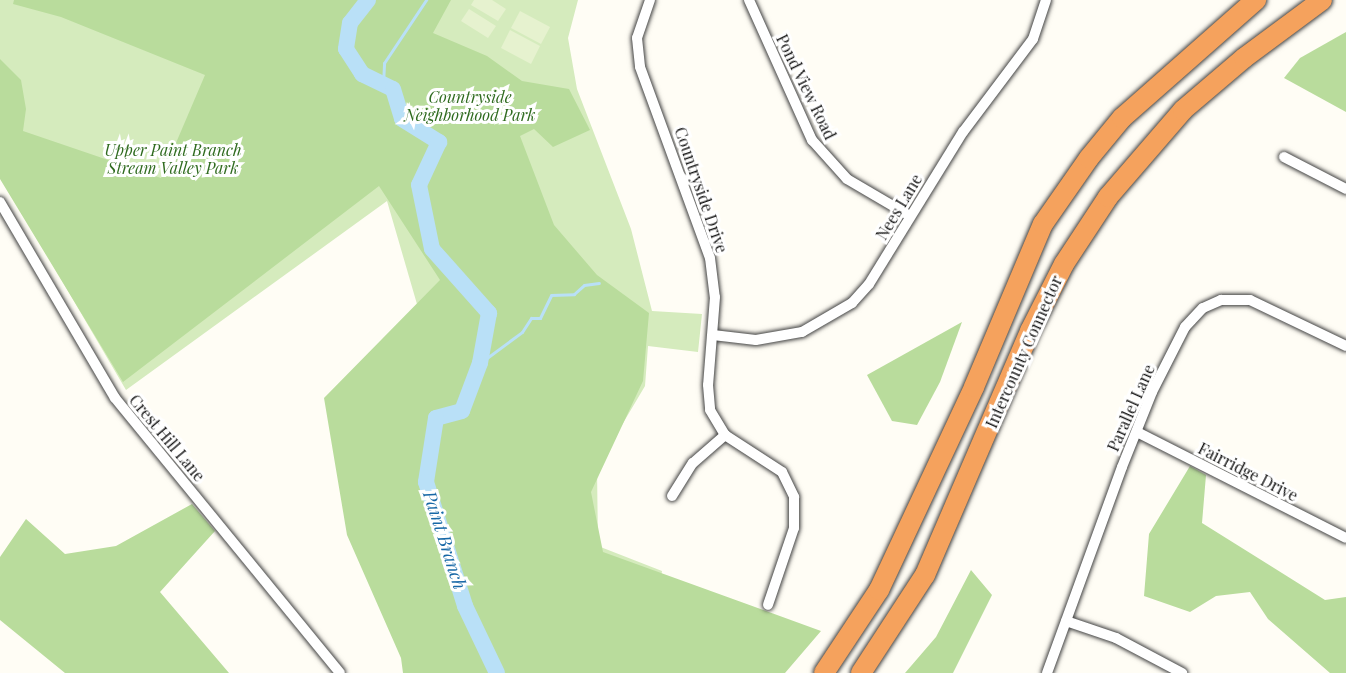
<!DOCTYPE html>
<html>
<head>
<meta charset="utf-8">
<style>
  body { margin:0 }
  #map { position:relative; width:1346px; height:673px; overflow:hidden; background:#fffdf5; font-family:"Playfair Display",serif }
  div>[style] { position:absolute }
  .green>* { inset:0; background:#d5ebbd }
  .forest>* { inset:0; background:#b9dc9c }
  .pitch>* { inset:0; background:#e6f2cf }
  .stream>* { height:3px; margin:-1.5px; padding:0 1.5px; transform-origin:1.5px; border-radius:1.5px; background:#b9e0f7 }
  .river>* { height:16px; margin:-8px; padding:0 8px; transform-origin:8px; border-radius:8px; background:#b9e0f7 }
  .roads { filter:drop-shadow(0 0 2px #444) drop-shadow(0 0 2px #444) }
  .minor>* { height:10px; margin:-5px; padding:0 5px; transform-origin:5px; border-radius:5px; background:#fff }
  .motorway>* { height:20px; margin:-10px; padding:0 10px; transform-origin:10px; border-radius:10px; background:#f5a25d }
  span { translate:-50% -50%; white-space:nowrap; text-align:center; line-height:1.15; -webkit-text-stroke:6px #fff; paint-order:stroke }
  .street-label { font-size:16px; color:#111 }
  .park-label { font-size:16px; color:#2f6b1f; font-style:italic }
  .water-label { font-size:18px; color:#1768a6; font-style:italic }
</style>
</head>
<body>
<div id="map">
  <div class="green">
    <i style="clip-path:polygon(0 0,578px 0,568px 38px,577px 89px,631px 229px,652px 311px,702px 314px,698px 352px,648px 346px,645px 386px,597px 467px,598px 546px,662px 571px,648px 673px,444px 397px,387px 201px,126px 390px,0 175px)"></i>
  </div>
  <div class="forest">
    <i style="clip-path:polygon(14px 0,451px 0,433px 33px,487px 56px,522px 81px,569px 89px,590px 130px,553px 147px,534px 129px,520px 136px,554px 225px,597px 275px,649px 313px,643px 381px,591px 492px,603px 552px,821px 631px,785px 673px,403px 673px,401px 658px,347px 535px,324px 398px,440px 280px,379px 186px,123px 382px,0 179px,0 59px,21px 80px,26px 109px,23px 131px,161px 178px,205px 75px,61px 17px,13px 4px)"></i>
    <i style="clip-path:polygon(1346px 32px,1346px 112px,1284px 78px,1300px 58px)"></i>
    <i style="clip-path:polygon(962px 322px,940px 382px,917px 425px,892px 421px,867px 375px)"></i>
    <i style="clip-path:polygon(1190px 466px,1206px 475px,1202px 523px,1325px 600px,1346px 597px,1346px 673px,1330px 673px,1268px 619px,1250px 592px,1216px 596px,1190px 612px,1144px 596px,1149px 534px)"></i>
    <i style="clip-path:polygon(192px 504px,215px 531px,160px 592px,229px 673px,65px 673px,0 620px,0 557px,26px 519px,65px 554px,116px 546px)"></i>
    <i style="clip-path:polygon(971px 570px,992px 595px,953px 673px,905px 673px,936px 637px)"></i>
  </div>
  <div class="pitch">
    <i style="clip-path:polygon(474px 0,492px 0,506px 9px,498px 21px,471px 5px)"></i>
    <i style="clip-path:polygon(469px 9px,496px 26px,488px 38px,461px 21px)"></i>
    <i style="clip-path:polygon(520px 11px,550px 27px,541px 44px,511px 28px)"></i>
    <i style="clip-path:polygon(510px 30px,540px 46px,531px 64px,501px 48px)"></i>
  </div>
  <div class="stream">
    <i style="left:383px;top:84px;width:21px;rotate:-87deg"></i>
    <i style="left:384px;top:63px;width:76px;rotate:-56.3deg"></i>
    <i style="left:480px;top:363px;width:52px;rotate:-36.4deg"></i>
    <i style="left:522px;top:332px;width:17px;rotate:-57deg"></i>
    <i style="left:531px;top:318px;width:9px"></i>
    <i style="left:540px;top:318px;width:25px;rotate:-64deg"></i>
    <i style="left:551px;top:295px;width:23px;rotate:-2deg"></i>
    <i style="left:574px;top:294px;width:13px;rotate:-42deg"></i>
    <i style="left:584px;top:285px;width:15px;rotate:-8deg"></i>
  </div>
  <div class="river">
    <i style="left:368px;top:0;width:29px;rotate:128deg"></i>
    <i style="left:350px;top:23px;width:26px;rotate:99deg"></i>
    <i style="left:346px;top:49px;width:30px;rotate:57deg"></i>
    <i style="left:362px;top:74px;width:34px;rotate:26deg"></i>
    <i style="left:393px;top:89px;width:31px;rotate:73deg"></i>
    <i style="left:402px;top:119px;width:44px;rotate:31.9deg"></i>
    <i style="left:439px;top:142px;width:47px;rotate:114.9deg"></i>
    <i style="left:419px;top:185px;width:65px;rotate:78.5deg"></i>
    <i style="left:432px;top:249px;width:86px;rotate:48.3deg"></i>
    <i style="left:489px;top:313px;width:51px;rotate:100.2deg"></i>
    <i style="left:480px;top:363px;width:51px;rotate:110.6deg"></i>
    <i style="left:462px;top:411px;width:27px;rotate:165deg"></i>
    <i style="left:436px;top:418px;width:65px;rotate:98.9deg"></i>
    <i style="left:426px;top:482px;width:130px;rotate:72.5deg"></i>
    <i style="left:465px;top:606px;width:74px;rotate:64.5deg"></i>
  </div>
  <div class="roads">
    <div class="minor">
      <i style="left:650px;top:0;width:40px;rotate:108.9deg"></i>
      <i style="left:637px;top:38px;width:29px;rotate:84deg"></i>
      <i style="left:640px;top:67px;width:203px;rotate:69.9deg"></i>
      <i style="left:710px;top:258px;width:39px;rotate:83deg"></i>
      <i style="left:715px;top:297px;width:88px;rotate:94.5deg"></i>
      <i style="left:708px;top:385px;width:25px;rotate:85deg"></i>
      <i style="left:710px;top:410px;width:29px;rotate:59deg"></i>
      <i style="left:725px;top:435px;width:68px;rotate:33deg"></i>
      <i style="left:782px;top:472px;width:28px;rotate:64deg"></i>
      <i style="left:794px;top:497px;width:31px;rotate:90deg"></i>
      <i style="left:794px;top:528px;width:81px;rotate:108.7deg"></i>
      <i style="left:749px;top:0;width:154px;rotate:65.8deg"></i>
      <i style="left:812px;top:140px;width:52px;rotate:48.1deg"></i>
      <i style="left:847px;top:179px;width:73px;rotate:30.4deg"></i>
      <i style="left:1284px;top:157px;width:70px;rotate:27.3deg"></i>
      <i style="left:0;top:202px;width:227px;rotate:59.6deg"></i>
      <i style="left:115px;top:398px;width:355px;rotate:50.7deg"></i>
      <i style="left:713px;top:335px;width:43px;rotate:6.6deg"></i>
      <i style="left:756px;top:340px;width:47px;rotate:-9.9deg"></i>
      <i style="left:802px;top:332px;width:58px;rotate:-30.1deg"></i>
      <i style="left:852px;top:303px;width:25px;rotate:-48deg"></i>
      <i style="left:869px;top:284px;width:179px;rotate:-58.3deg"></i>
      <i style="left:963px;top:132px;width:116px;rotate:-53deg"></i>
      <i style="left:1033px;top:39px;width:41px;rotate:-71.6deg"></i>
      <i style="left:1137px;top:432px;width:234px;rotate:26.9deg"></i>
      <i style="left:672px;top:496px;width:39px;rotate:-58deg"></i>
      <i style="left:693px;top:463px;width:43px;rotate:-41.2deg"></i>
      <i style="left:1066px;top:621px;width:53px;rotate:18.8deg"></i>
      <i style="left:1116px;top:638px;width:75px;rotate:27.9deg"></i>
      <i style="left:1047px;top:673px;width:219px;rotate:-70deg"></i>
      <i style="left:1122px;top:467px;width:81px;rotate:-68.2deg"></i>
      <i style="left:1152px;top:392px;width:73px;rotate:-63.1deg"></i>
      <i style="left:1185px;top:327px;width:26px;rotate:-47deg"></i>
      <i style="left:1203px;top:308px;width:20px;rotate:-24deg"></i>
      <i style="left:1221px;top:300px;width:29px"></i>
      <i style="left:1250px;top:300px;width:106px;rotate:25.6deg"></i>
    </div>
    <div class="motorway">
      <i style="left:824px;top:673px;width:100px;rotate:-56.5deg"></i>
      <i style="left:879px;top:590px;width:224px;rotate:-64.9deg"></i>
      <i style="left:974px;top:387px;width:177px;rotate:-67.1deg"></i>
      <i style="left:1043px;top:224px;width:80px;rotate:-55.1deg"></i>
      <i style="left:1089px;top:158px;width:52px;rotate:-50.5deg"></i>
      <i style="left:1122px;top:118px;width:179px;rotate:-41.4deg"></i>
      <i style="left:861px;top:673px;width:117px;rotate:-56.9deg"></i>
      <i style="left:925px;top:575px;width:266px;rotate:-66.7deg"></i>
      <i style="left:1030px;top:331px;width:75px;rotate:-63.1deg"></i>
      <i style="left:1064px;top:264px;width:80px;rotate:-56.7deg"></i>
      <i style="left:1108px;top:197px;width:115px;rotate:-49.2deg"></i>
      <i style="left:1183px;top:110px;width:80px;rotate:-40.4deg"></i>
      <i style="left:1244px;top:58px;width:97px;rotate:-36.6deg"></i>
    </div>
  </div>
  <div class="street-label">
    <span style="left:806px;top:87px;rotate:64deg">Pond View Road</span>
    <span style="left:701px;top:190px;rotate:71deg">Countryside Drive</span>
    <span style="left:899px;top:207px;rotate:-59deg">Nees Lane</span>
    <span style="left:1024px;top:352px;rotate:-66deg">Intercounty Connector</span>
    <span style="left:1131px;top:408px;rotate:-66deg">Parallel Lane</span>
    <span style="left:167px;top:438px;rotate:50deg">Crest Hill Lane</span>
    <span style="left:1248px;top:472px;rotate:27deg">Fairridge Drive</span>
  </div>
  <div class="park-label">
    <span style="left:470px;top:106px">Countryside<br>Neighborhood Park</span>
    <span style="left:173px;top:159px">Upper Paint Branch<br>Stream Valley Park</span>
  </div>
  <div class="water-label">
    <span style="left:445px;top:540px;rotate:72deg">Paint Branch</span>
  </div>
</div>
</body>
</html>
